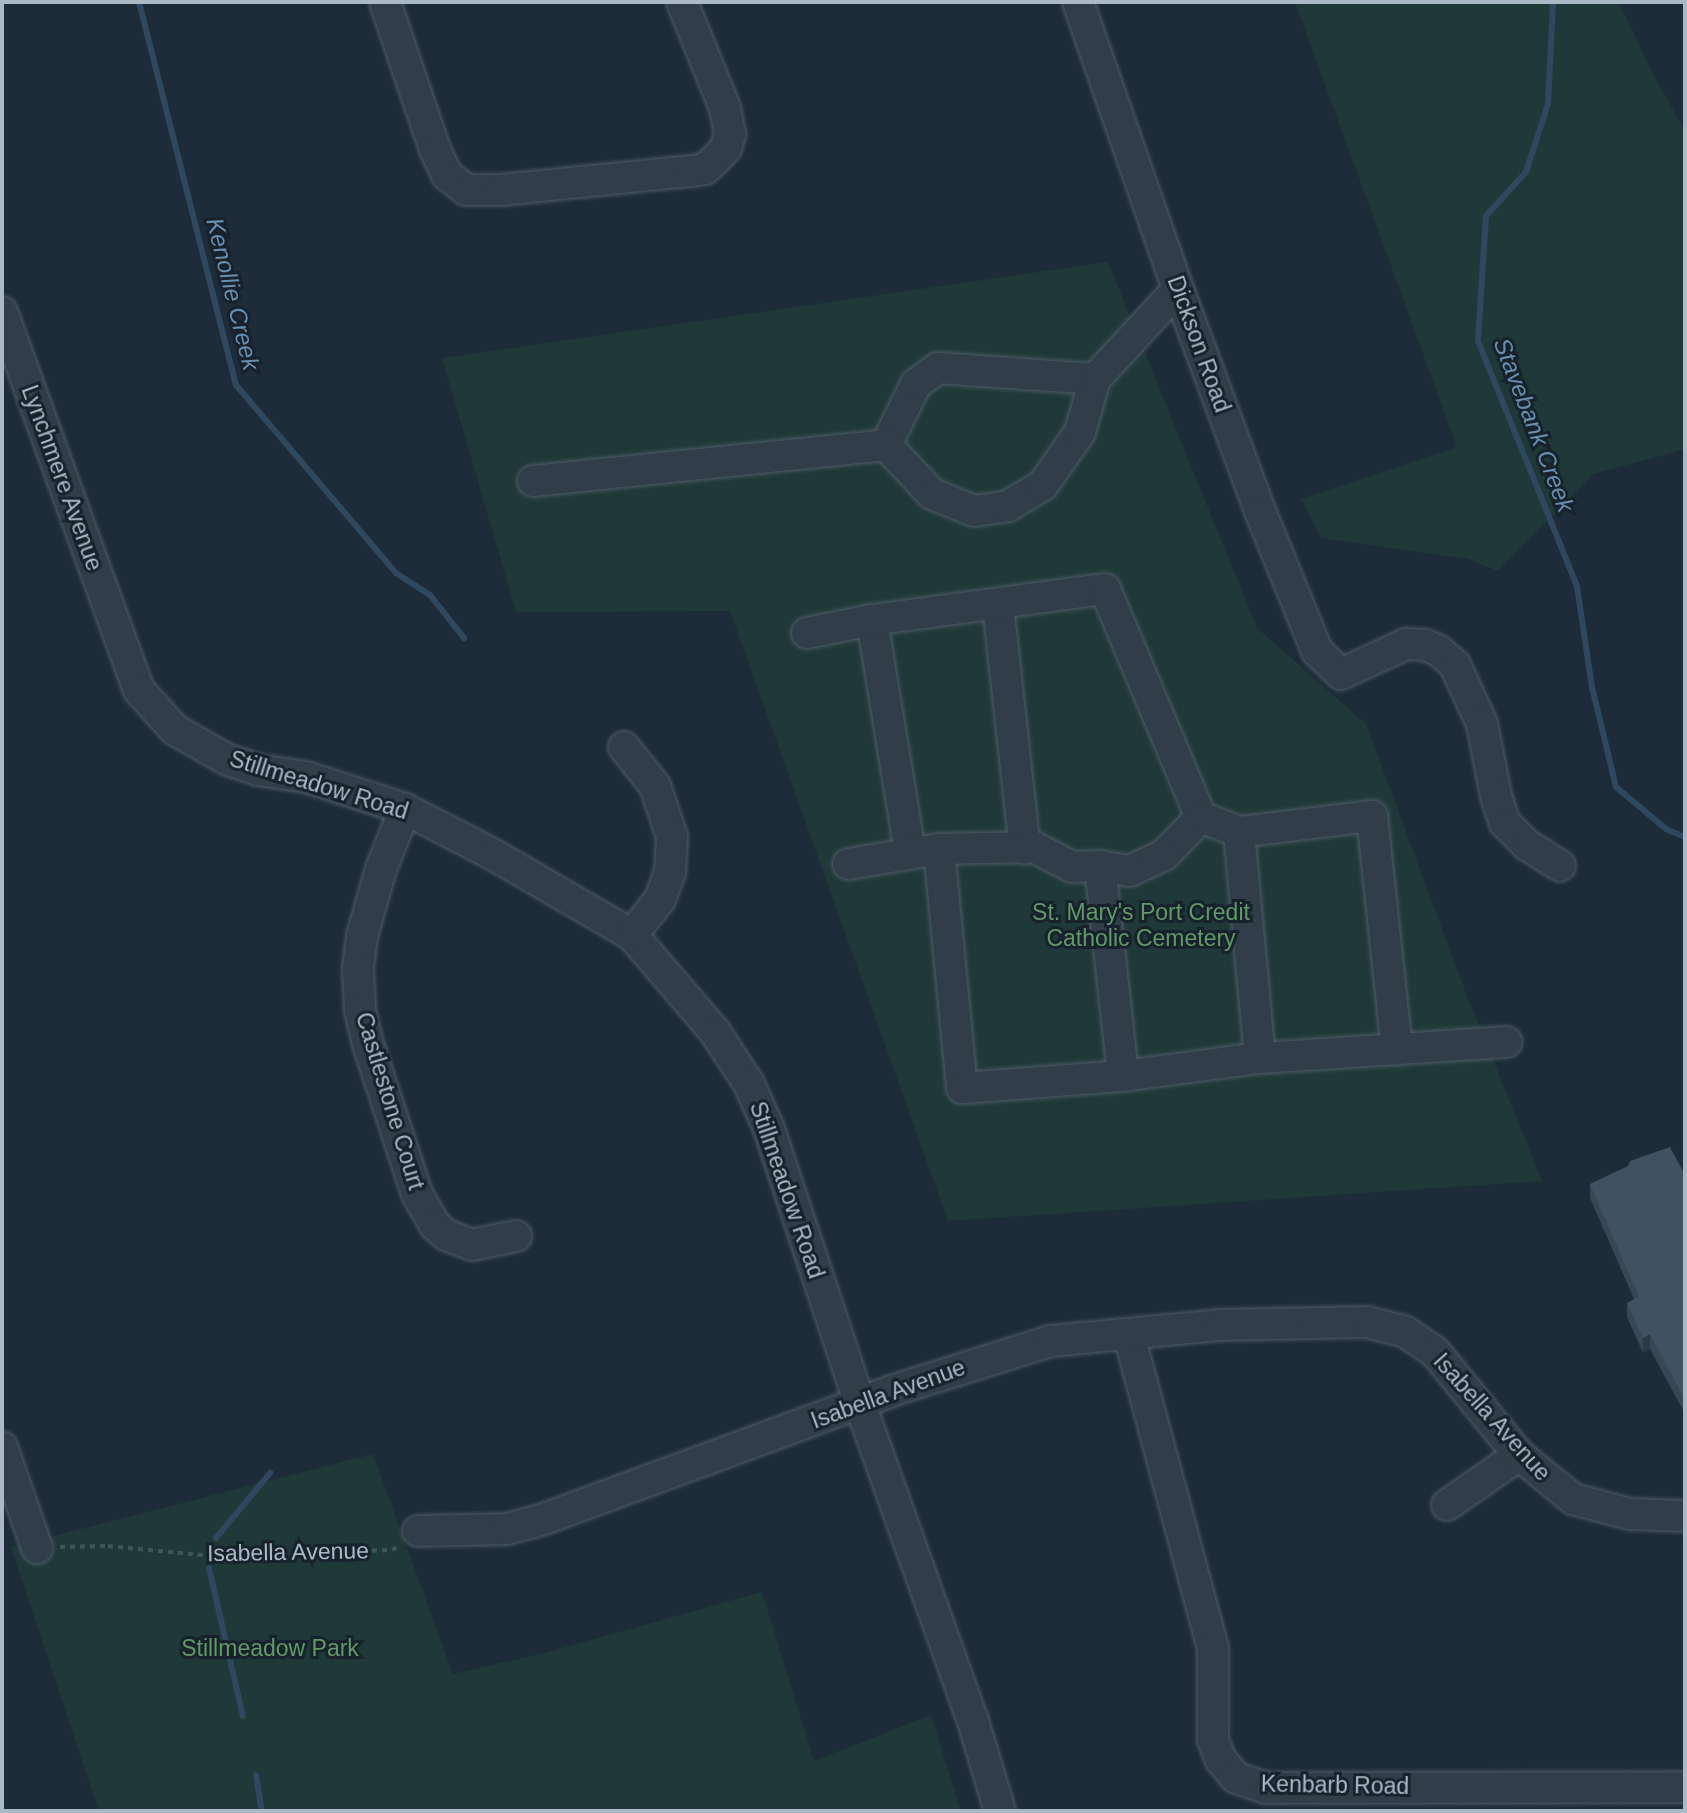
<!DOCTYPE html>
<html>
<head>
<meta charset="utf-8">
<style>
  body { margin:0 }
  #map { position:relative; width:1687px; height:1813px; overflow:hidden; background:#1d2c38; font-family:Arial,sans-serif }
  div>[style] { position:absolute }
  .green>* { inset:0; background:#1f3939 }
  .stream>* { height:6px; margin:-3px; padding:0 3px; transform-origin:3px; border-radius:3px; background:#2d485f }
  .path>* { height:3.5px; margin-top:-1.75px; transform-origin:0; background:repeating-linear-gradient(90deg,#3d5656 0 5px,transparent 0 10px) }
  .roads { filter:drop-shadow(0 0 2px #4f5b67) drop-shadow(0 0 2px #4f5b67) }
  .minor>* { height:30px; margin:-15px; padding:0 15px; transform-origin:15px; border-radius:15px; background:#313e49 }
  .wall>* { inset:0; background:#374753 }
  .shaded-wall>* { inset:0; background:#2d3944 }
  .building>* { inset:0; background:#405261 }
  span { translate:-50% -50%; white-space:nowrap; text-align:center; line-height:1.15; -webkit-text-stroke:6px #17222d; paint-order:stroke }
  .street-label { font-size:23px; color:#abb8c6 }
  .park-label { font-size:23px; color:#609866 }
  .water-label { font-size:24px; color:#678ead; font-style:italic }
  .frame { position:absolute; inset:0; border:4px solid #abb8c6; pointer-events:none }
</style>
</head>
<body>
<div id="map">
  <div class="green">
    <i style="clip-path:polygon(1295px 2px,1619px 2px,1654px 76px,1685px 131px,1685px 449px,1593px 474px,1498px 571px,1468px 559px,1321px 538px,1301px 499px,1457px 447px)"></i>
    <i style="clip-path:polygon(1108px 262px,1257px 628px,1366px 724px,1467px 996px,1542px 1181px,948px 1221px,730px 611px,516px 612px,442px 358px)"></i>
    <i style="clip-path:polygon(373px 1454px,453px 1674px,548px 1652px,762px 1592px,814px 1761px,931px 1715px,961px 1811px,99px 1811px,11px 1547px)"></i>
  </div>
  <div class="stream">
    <i style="left:139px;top:2px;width:395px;rotate:75.8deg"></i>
    <i style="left:236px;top:385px;width:247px;rotate:49.6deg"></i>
    <i style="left:396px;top:573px;width:40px;rotate:32.9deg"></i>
    <i style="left:430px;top:595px;width:55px;rotate:51.7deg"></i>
    <i style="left:1553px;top:2px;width:102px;rotate:92.8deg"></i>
    <i style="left:1548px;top:104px;width:71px;rotate:107.9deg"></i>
    <i style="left:1526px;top:172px;width:59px;rotate:132.3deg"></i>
    <i style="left:1486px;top:216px;width:125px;rotate:93.7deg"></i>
    <i style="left:1478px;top:341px;width:264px;rotate:68deg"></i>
    <i style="left:1577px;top:586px;width:102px;rotate:81.6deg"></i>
    <i style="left:1592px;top:687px;width:103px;rotate:76.5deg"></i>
    <i style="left:1616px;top:787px;width:65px;rotate:40deg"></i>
    <i style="left:1666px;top:829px;width:21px;rotate:23deg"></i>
    <i style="left:216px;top:1538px;width:85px;rotate:-50.3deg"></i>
    <i style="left:209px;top:1568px;width:152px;rotate:77.1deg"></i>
    <i style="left:256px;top:1775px;width:36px;rotate:81deg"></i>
  </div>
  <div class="path">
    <i style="left:60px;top:1547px;width:48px;rotate:-1.2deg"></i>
    <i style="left:108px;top:1546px;width:104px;rotate:5.5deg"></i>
    <i style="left:212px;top:1556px;width:180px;rotate:-1.9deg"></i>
    <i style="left:392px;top:1550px;width:9px;rotate:-32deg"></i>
  </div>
  <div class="roads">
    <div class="minor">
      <i style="left:385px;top:2px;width:156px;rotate:71.3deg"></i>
      <i style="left:435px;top:150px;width:28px;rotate:64deg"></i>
      <i style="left:447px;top:175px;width:24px;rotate:38deg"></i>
      <i style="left:466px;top:190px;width:34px"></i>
      <i style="left:500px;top:190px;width:193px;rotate:-5.7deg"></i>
      <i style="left:692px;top:171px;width:13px;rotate:-9deg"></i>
      <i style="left:705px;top:169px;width:12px;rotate:-42deg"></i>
      <i style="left:714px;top:161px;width:18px;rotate:-47deg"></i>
      <i style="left:726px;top:148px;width:15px;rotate:-74deg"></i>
      <i style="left:730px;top:134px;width:26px;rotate:-101deg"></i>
      <i style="left:725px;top:108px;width:114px;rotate:-112.1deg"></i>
      <i style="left:1078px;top:2px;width:304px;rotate:70.8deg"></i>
      <i style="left:1178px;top:289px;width:237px;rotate:69.7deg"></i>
      <i style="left:1260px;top:511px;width:151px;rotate:67.8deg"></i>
      <i style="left:1317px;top:651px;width:33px;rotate:44deg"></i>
      <i style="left:1341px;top:674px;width:72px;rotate:-24.8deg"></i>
      <i style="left:1406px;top:644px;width:20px;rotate:3deg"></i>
      <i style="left:1426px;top:645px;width:14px;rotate:25deg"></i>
      <i style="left:1439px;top:651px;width:21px;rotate:41deg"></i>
      <i style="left:1455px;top:665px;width:65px;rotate:65.4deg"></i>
      <i style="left:1482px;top:724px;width:73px;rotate:79deg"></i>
      <i style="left:1496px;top:796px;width:28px;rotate:72deg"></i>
      <i style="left:1505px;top:823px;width:31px;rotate:45deg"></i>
      <i style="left:1527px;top:845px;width:39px;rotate:32deg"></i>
      <i style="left:2px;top:312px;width:402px;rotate:70.1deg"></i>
      <i style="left:139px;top:690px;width:54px;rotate:48deg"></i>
      <i style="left:175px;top:730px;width:61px;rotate:29.5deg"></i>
      <i style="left:228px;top:760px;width:32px;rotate:18deg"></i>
      <i style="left:258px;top:770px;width:49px;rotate:8.3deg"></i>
      <i style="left:306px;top:777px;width:104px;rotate:17.9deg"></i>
      <i style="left:405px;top:809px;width:100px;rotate:27.3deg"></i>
      <i style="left:494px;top:855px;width:160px;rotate:30.1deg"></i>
      <i style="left:632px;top:935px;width:128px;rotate:49.4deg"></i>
      <i style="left:715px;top:1032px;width:62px;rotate:56.8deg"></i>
      <i style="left:749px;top:1084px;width:49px;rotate:66deg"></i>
      <i style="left:769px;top:1129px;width:290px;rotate:71.7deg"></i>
      <i style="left:860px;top:1404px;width:337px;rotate:70.4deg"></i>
      <i style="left:973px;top:1721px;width:94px;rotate:73.3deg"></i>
      <i style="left:886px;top:445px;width:68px;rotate:-63.8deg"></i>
      <i style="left:916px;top:384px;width:27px;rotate:-36deg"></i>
      <i style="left:938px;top:368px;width:157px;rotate:4deg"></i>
      <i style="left:533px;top:481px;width:355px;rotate:-5.8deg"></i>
      <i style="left:886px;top:445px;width:67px;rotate:46.8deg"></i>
      <i style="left:932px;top:494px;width:45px;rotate:22deg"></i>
      <i style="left:974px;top:511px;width:34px;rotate:-8deg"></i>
      <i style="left:1008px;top:506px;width:41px;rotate:-31deg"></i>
      <i style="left:1043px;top:485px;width:65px;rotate:-55.1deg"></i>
      <i style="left:1080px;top:432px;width:55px;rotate:-74.2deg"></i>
      <i style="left:1095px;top:379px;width:122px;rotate:-47.3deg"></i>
      <i style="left:998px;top:605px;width:245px;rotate:83.7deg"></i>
      <i style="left:872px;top:620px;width:236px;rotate:80.7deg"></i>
      <i style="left:807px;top:633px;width:66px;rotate:-11.3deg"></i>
      <i style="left:872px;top:620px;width:235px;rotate:-7.6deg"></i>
      <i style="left:1105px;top:589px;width:247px;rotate:67.2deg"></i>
      <i style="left:1201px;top:817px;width:53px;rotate:134.2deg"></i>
      <i style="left:1164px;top:855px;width:38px;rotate:155deg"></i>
      <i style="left:1130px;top:871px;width:30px;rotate:-171deg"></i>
      <i style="left:1100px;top:866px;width:28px;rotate:178deg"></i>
      <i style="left:1072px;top:867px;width:43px;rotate:-152.2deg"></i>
      <i style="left:1034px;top:847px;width:95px;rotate:178.8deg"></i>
      <i style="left:939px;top:849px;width:92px;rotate:170.6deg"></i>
      <i style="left:624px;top:747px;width:50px;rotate:51.5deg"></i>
      <i style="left:655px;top:786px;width:54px;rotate:71.6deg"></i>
      <i style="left:672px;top:837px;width:35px;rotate:93deg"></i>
      <i style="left:670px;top:872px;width:29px;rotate:110deg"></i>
      <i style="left:660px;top:899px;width:46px;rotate:127.9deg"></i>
      <i style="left:405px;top:809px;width:65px;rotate:111.8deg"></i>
      <i style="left:381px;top:869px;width:70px;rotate:105.8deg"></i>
      <i style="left:362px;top:936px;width:34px;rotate:97deg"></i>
      <i style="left:358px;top:970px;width:40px;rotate:87.1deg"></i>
      <i style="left:360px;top:1010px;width:35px;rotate:77deg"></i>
      <i style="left:368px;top:1044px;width:158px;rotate:71.9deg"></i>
      <i style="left:417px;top:1194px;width:36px;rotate:60deg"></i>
      <i style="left:435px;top:1225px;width:15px;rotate:42deg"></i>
      <i style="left:446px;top:1235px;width:28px;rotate:21deg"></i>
      <i style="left:472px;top:1245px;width:45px;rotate:-11.6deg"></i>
      <i style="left:1201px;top:817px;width:41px;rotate:21.5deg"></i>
      <i style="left:1239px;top:832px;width:134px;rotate:-6.9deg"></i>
      <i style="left:1372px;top:816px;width:235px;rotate:83.9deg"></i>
      <i style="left:1239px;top:832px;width:227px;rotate:84.7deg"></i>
      <i style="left:939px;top:849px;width:240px;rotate:84.5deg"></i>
      <i style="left:962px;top:1088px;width:161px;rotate:-4.3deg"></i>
      <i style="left:1123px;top:1076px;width:138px;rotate:-7.5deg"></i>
      <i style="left:1260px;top:1058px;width:247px;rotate:-3.7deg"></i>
      <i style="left:1100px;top:866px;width:211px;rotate:83.7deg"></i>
      <i style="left:1129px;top:1335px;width:325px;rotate:75deg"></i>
      <i style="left:1213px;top:1649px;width:91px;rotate:90deg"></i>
      <i style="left:1213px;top:1740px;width:22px;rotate:68deg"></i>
      <i style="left:1221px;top:1760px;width:23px;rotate:50deg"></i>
      <i style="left:1236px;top:1778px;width:32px;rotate:18deg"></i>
      <i style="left:1266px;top:1788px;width:419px;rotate:-0.1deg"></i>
      <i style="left:2px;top:1447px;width:107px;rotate:70.9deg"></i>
      <i style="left:1447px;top:1505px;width:88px;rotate:-34.8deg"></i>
      <i style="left:418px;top:1531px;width:89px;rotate:-1.3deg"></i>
      <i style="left:507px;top:1529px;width:38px;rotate:-15deg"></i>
      <i style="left:544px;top:1519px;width:370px;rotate:-20.2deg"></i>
      <i style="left:891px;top:1391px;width:168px;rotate:-17.4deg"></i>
      <i style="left:1051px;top:1341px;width:169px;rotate:-5.4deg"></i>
      <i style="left:1219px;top:1325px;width:99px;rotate:-1.2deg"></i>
      <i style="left:1318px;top:1323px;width:49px;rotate:-1.2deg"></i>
      <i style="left:1367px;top:1322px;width:38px;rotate:14deg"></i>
      <i style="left:1404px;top:1331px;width:37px;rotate:34deg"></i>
      <i style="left:1435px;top:1352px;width:133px;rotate:50.8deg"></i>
      <i style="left:1519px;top:1455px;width:70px;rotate:39.2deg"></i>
      <i style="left:1573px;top:1499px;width:59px;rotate:14.7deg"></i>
      <i style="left:1630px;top:1514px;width:55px;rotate:2.1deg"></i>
    </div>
  </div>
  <div class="wall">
    <i style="clip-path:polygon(1685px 1175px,1685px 1414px,1650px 1349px,1643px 1353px,1627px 1317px,1627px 1303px,1634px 1299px,1590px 1198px,1590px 1184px)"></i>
  </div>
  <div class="shaded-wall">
    <i style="clip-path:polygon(1650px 1334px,1650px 1349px,1643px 1353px,1643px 1338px)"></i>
  </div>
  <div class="building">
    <i style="clip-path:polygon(1670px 1147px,1685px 1175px,1685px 1400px,1650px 1334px,1643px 1338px,1627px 1303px,1639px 1297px,1590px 1184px,1628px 1166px,1630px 1161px)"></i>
  </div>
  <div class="street-label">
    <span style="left:1199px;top:344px;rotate:70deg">Dickson Road</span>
    <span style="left:62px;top:478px;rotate:70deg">Lynchmere Avenue</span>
    <span style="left:319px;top:785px;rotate:17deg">Stillmeadow Road</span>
    <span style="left:390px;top:1101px;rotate:73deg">Castlestone Court</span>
    <span style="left:787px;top:1190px;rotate:71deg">Stillmeadow Road</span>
    <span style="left:888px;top:1394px;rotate:-20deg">Isabella Avenue</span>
    <span style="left:1492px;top:1417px;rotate:48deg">Isabella Avenue</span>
    <span style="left:288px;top:1552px;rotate:-1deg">Isabella Avenue</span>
    <span style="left:1335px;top:1785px;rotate:1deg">Kenbarb Road</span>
  </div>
  <div class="park-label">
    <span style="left:1141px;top:925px">St. Mary's Port Credit<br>Catholic Cemetery</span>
    <span style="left:270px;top:1648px">Stillmeadow Park</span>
  </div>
  <div class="water-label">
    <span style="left:233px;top:294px;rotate:76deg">Kenollie Creek</span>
    <span style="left:1534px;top:425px;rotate:69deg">Stavebank Creek</span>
  </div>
  <div class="frame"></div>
</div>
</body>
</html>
